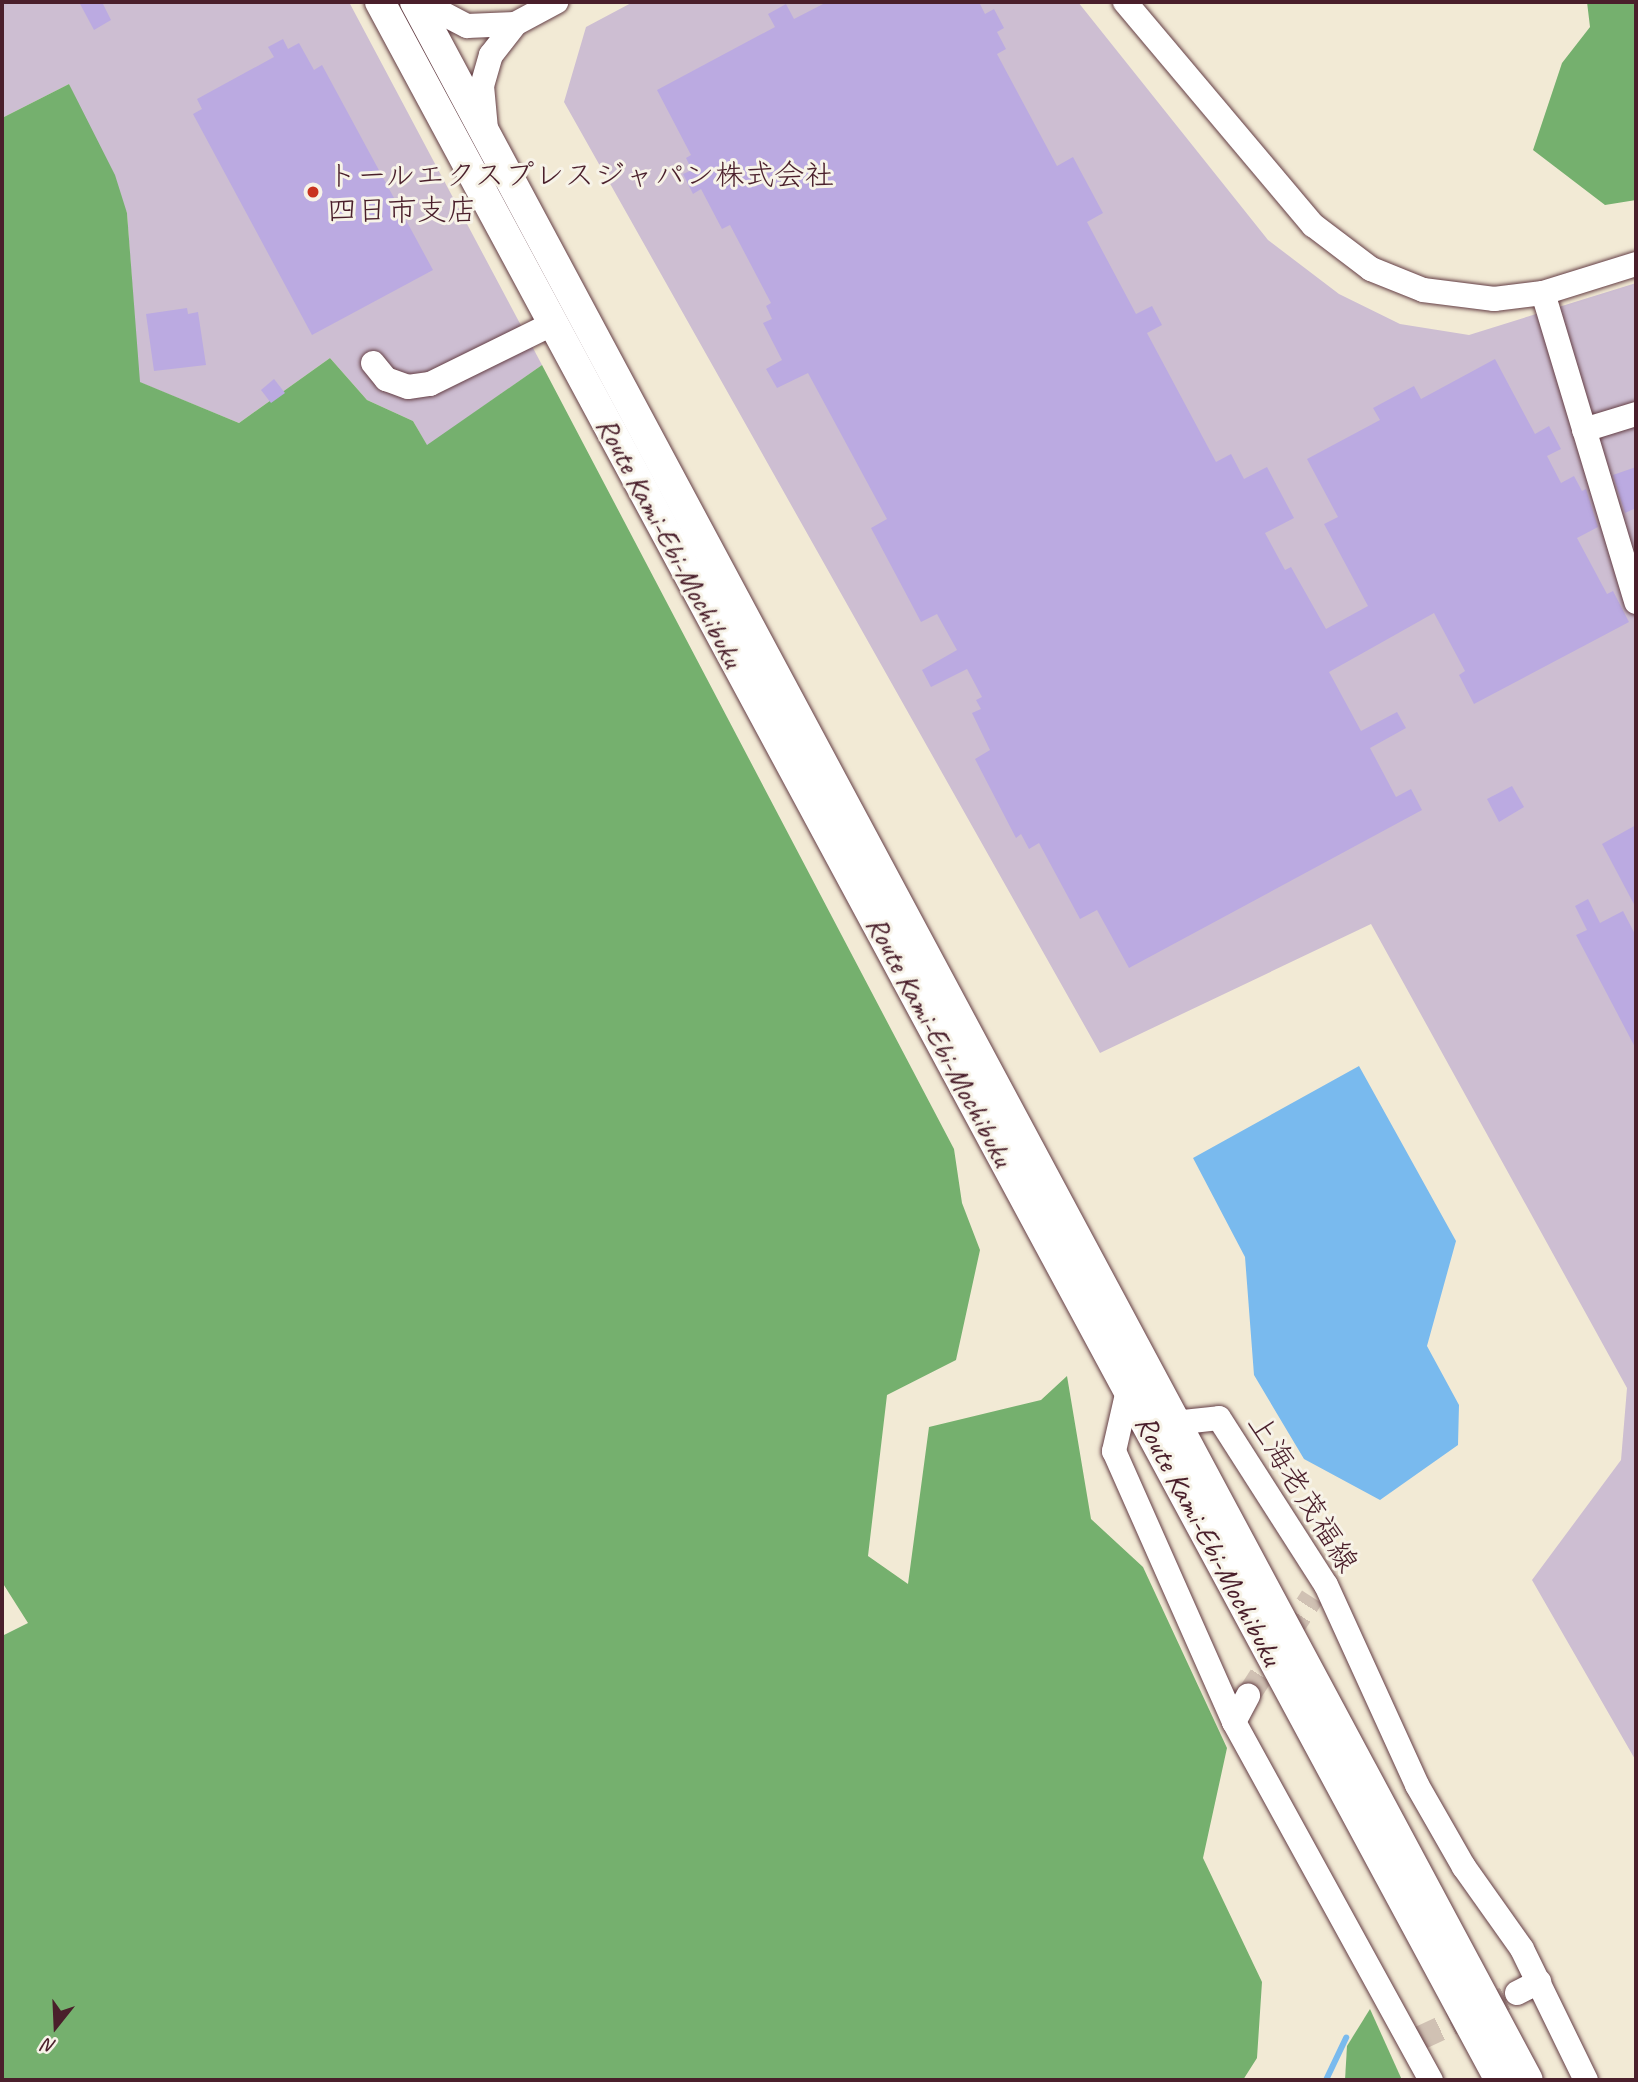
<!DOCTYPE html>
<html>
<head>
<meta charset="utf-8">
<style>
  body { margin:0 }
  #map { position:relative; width:1638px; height:2082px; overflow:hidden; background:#f2ead5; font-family:Caveat,"Klee One",sans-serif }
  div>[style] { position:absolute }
  .industrial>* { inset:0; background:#cdbed2 }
  .forest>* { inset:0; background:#75b06e }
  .water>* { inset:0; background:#79baee }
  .stream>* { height:6px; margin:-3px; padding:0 3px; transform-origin:3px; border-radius:3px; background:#79baee }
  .building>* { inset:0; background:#bbaae1 }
  .minor-tunnel>* { height:24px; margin-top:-12px; transform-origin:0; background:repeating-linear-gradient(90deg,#d0c1b3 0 24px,transparent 0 36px) }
  .roads { filter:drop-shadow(0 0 2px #633d44) drop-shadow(0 0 2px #633d44) }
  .minor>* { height:24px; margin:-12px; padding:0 12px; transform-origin:12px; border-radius:12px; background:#fff }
  .major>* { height:30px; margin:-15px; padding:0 15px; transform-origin:15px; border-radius:15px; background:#fff }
  .dots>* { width:19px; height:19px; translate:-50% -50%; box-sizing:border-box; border:4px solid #f7f3e8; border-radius:50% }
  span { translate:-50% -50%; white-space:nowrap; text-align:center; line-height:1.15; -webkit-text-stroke:6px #f7f3e8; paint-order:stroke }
  .poi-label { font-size:30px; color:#4a1f2b }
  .left { translate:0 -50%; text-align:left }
  .street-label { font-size:30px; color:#4a1f2b }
  .frame { position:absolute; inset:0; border:4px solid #4a1f2b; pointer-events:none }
  .north { position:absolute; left:21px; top:1991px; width:70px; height:70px; -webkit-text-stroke:5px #f7f3e8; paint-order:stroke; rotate:198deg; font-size:19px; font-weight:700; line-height:28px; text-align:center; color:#4a1f2b }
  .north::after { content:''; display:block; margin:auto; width:24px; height:32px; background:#4a1f2b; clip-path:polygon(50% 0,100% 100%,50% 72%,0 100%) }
</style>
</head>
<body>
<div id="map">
  <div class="industrial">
    <i style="clip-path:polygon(2px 2px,349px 2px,542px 365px,427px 446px,413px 421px,367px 400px,330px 358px,239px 423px,139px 382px,127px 213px,69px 84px,2px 118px)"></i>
    <i style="clip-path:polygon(633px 2px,1078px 2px,1268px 240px,1339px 294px,1400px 324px,1469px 335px,1636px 283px,1636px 1761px,1532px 1580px,1621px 1460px,1627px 1388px,1371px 924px,1100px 1053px,564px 102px,586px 27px)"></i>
  </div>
  <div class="forest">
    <i style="clip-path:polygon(1587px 2px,1636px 2px,1636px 200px,1605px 205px,1533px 150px,1562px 63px,1590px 27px)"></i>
    <i style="clip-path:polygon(69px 84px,115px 175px,127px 213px,140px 382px,239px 423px,330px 358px,367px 400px,413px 421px,427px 445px,542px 365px,954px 1149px,962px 1203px,980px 1250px,956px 1360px,887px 1395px,868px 1556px,908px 1584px,929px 1427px,1041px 1400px,1067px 1376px,1091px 1519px,1143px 1567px,1227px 1748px,1203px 1858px,1262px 1982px,1257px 2058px,1243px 2080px,2px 2080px,2px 1636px,28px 1623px,2px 1582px,2px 118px)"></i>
    <i style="clip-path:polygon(1370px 2009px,1402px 2080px,1345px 2080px,1347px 2046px)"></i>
  </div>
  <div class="water">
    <i style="clip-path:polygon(1359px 1066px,1456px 1241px,1427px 1346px,1459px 1405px,1458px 1445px,1380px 1500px,1304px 1459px,1254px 1375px,1245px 1257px,1193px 1158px)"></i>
  </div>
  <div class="stream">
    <i style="left:1326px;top:2080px;width:47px;rotate:-64.5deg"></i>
  </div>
  <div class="building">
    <i style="clip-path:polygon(79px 2px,102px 2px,111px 20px,94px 30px)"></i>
    <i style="clip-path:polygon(827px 2px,979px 2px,985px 14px,994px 9px,1004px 28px,997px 32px,1006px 49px,997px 54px,1057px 166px,1073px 157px,1103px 213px,1087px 222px,1136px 314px,1152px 306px,1162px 325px,1147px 333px,1216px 462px,1231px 454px,1244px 479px,1267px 467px,1294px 518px,1265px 533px,1285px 570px,1291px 567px,1326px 629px,1368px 606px,1324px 524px,1338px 517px,1307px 459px,1380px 420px,1373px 408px,1414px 386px,1421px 399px,1495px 359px,1535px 434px,1549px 426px,1561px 449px,1547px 456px,1561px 483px,1574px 476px,1582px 491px,1586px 489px,1598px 527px,1577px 538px,1607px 594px,1613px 591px,1629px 622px,1474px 704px,1459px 675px,1465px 671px,1434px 613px,1329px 672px,1361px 731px,1397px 712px,1406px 728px,1370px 748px,1396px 797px,1411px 789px,1422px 810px,1129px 968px,1097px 910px,1080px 919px,1039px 843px,1029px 849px,1021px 834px,1016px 838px,975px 759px,990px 750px,972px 713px,981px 709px,976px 700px,982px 697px,967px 669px,931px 687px,922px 670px,957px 650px,937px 614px,921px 622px,871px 528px,887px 519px,808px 373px,777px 388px,766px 369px,782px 360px,763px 323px,772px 319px,766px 306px,771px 303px,730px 225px,722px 229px,701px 189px,693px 194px,683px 174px,692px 170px,686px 158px,691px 155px,657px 90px,775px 27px,768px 14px,786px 4px,794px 19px)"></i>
    <i style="clip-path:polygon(283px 39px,288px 49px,299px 43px,314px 70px,322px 65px,433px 270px,312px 335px,193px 114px,202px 109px,197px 99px,274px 57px,268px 47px)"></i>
    <i style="clip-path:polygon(187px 308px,188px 314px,198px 312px,206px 365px,154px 371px,146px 314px)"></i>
    <i style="clip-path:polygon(274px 379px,285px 393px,271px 403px,261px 390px)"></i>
    <i style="clip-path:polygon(1636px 467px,1636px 508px,1625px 513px,1613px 475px)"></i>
    <i style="clip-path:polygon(1512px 786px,1524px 807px,1499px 822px,1487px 799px)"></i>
    <i style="clip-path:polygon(1636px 825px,1636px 908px,1602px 844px)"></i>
    <i style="clip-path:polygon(1588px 899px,1600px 923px,1623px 911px,1636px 936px,1636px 1049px,1576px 935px,1587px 930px,1575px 906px)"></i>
  </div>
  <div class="minor-tunnel">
    <i style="left:1248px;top:1696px;width:118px;rotate:-57.1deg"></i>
    <i style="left:1418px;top:2039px;width:109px;rotate:-24.9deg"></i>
  </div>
  <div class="roads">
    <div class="minor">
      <i style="left:421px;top:2px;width:52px;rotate:27.6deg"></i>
      <i style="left:467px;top:26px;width:48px;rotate:-2.4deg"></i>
      <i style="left:1125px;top:2px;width:292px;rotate:49.9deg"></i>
      <i style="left:1313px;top:225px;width:73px;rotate:37.2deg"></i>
      <i style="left:1371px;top:269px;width:56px;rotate:22deg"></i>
      <i style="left:1423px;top:290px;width:72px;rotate:7.2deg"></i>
      <i style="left:1494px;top:299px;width:49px;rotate:-7deg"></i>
      <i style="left:1543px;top:293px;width:97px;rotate:-17.3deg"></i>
      <i style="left:486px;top:129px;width:43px;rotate:-95.3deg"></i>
      <i style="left:482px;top:86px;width:32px;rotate:-74deg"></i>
      <i style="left:491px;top:55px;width:39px;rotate:-52deg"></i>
      <i style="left:515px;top:24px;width:47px;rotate:-28.2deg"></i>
      <i style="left:1543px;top:293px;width:323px;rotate:73.2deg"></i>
      <i style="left:373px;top:363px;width:21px;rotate:51deg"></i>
      <i style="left:386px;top:379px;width:23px;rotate:20deg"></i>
      <i style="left:408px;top:387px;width:22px;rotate:-8deg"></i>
      <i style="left:430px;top:384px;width:136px;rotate:-26.2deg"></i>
      <i style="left:1584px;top:430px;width:54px;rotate:-17.1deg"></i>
      <i style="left:1128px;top:1390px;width:63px;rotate:102.9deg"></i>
      <i style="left:1114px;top:1451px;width:296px;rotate:66.1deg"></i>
      <i style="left:1234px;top:1722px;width:409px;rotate:61.2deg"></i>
      <i style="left:1174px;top:1423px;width:45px;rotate:-6.3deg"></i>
      <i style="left:1219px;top:1418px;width:198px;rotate:57.4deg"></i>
      <i style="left:1326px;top:1585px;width:220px;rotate:65.5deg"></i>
      <i style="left:1417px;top:1785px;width:95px;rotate:60.2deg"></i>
      <i style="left:1464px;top:1867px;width:100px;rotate:54.7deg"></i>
      <i style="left:1522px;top:1949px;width:146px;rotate:64deg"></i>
      <i style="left:1234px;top:1722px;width:30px;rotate:-62deg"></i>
      <i style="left:1517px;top:1993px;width:25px;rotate:-27deg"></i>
    </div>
    <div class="major">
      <i style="left:380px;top:2px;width:2361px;rotate:61.68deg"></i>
      <i style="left:415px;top:2px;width:2357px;rotate:61.83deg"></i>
    </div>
  </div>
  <div class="dots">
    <i style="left:313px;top:192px;background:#c8321e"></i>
  </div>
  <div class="poi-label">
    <span class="left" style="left:327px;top:192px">トールエクスプレスジャパン株式会社<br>四日市支店</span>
  </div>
  <div class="street-label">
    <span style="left:670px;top:542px;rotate:62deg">Route Kami-Ebi-Mochibuku</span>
    <span style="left:940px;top:1041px;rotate:62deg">Route Kami-Ebi-Mochibuku</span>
    <span style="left:1303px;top:1493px;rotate:58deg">上海老茂福線</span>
    <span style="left:1209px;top:1540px;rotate:62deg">Route Kami-Ebi-Mochibuku</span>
  </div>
  <div class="frame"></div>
  <div class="north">N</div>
</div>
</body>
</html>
